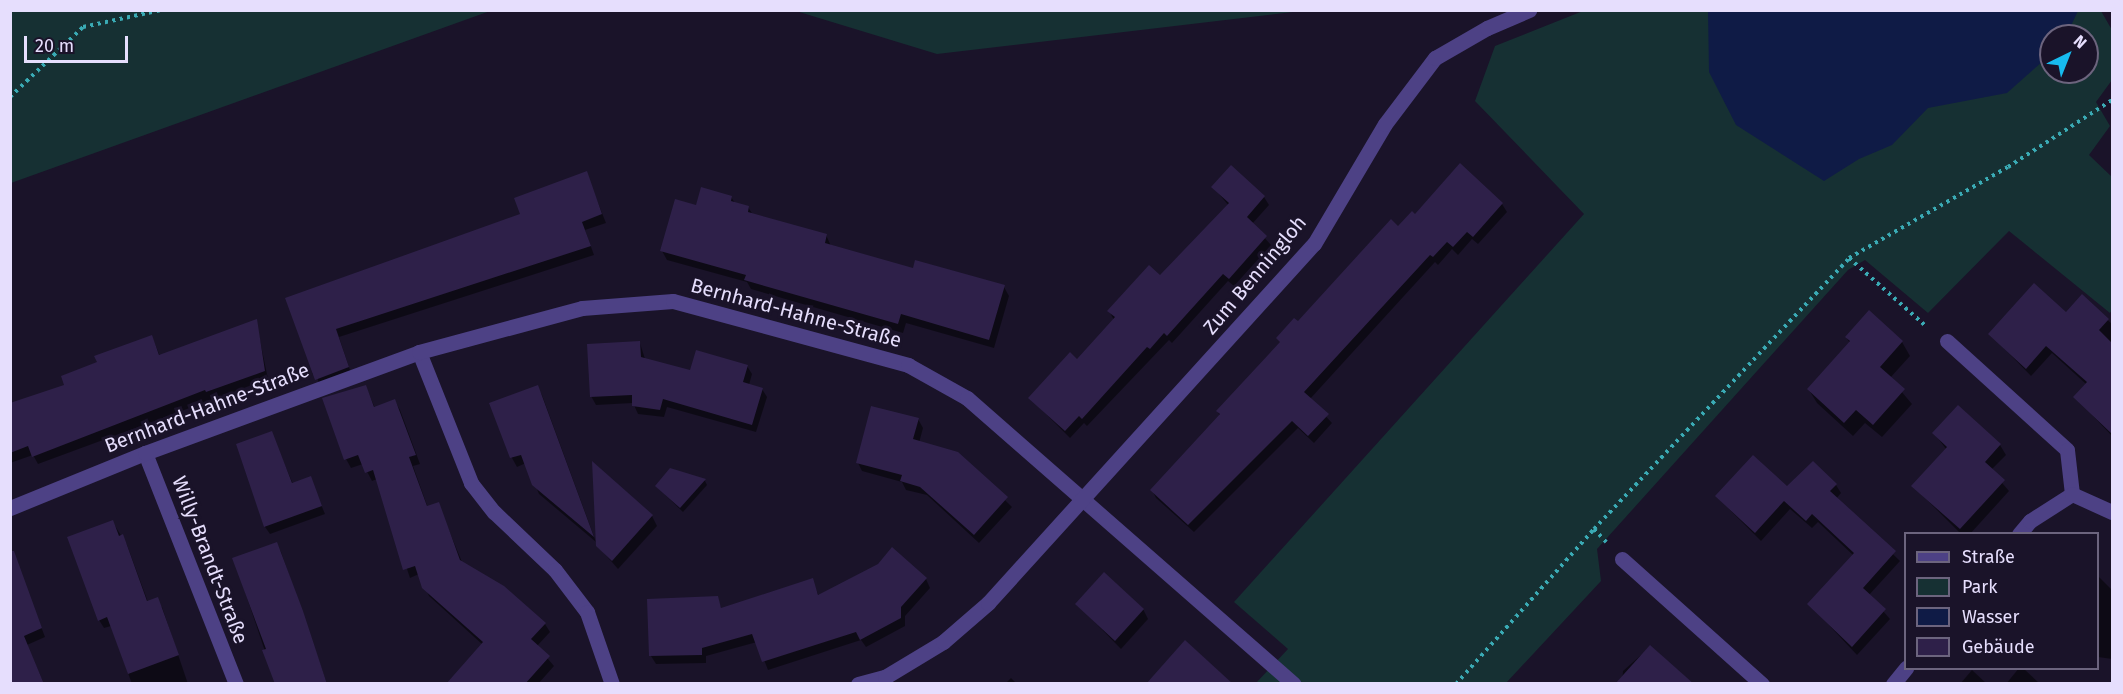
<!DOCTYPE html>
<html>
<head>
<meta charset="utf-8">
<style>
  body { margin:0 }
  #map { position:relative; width:2123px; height:694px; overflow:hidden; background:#1a1329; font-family:"Fira Sans",sans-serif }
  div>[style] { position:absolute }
  .green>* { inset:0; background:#163033 }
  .water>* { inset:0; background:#0f1b46 }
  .shadow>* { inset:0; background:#0007 }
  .building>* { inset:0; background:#2e2049 }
  .path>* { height:4px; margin-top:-2px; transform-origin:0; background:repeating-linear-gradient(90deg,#3aabb5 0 3px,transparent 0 7.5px) }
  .street>* { height:15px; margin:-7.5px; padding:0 7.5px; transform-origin:7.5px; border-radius:7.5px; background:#4d4185 }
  span { translate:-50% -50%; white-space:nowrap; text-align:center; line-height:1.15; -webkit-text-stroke:6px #1a1329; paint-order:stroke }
  .street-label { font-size:20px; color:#e6defd }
  .frame { position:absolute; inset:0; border:12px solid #e6defd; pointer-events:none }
  .legend { position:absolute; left:1904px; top:532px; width:195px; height:138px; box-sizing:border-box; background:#1a1329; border:2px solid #6c647e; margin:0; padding:8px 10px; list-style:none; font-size:18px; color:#e6defd }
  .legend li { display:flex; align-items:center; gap:12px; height:30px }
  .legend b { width:30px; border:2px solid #6c647e }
  .north { position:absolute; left:2039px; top:24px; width:60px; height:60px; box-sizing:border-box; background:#1a1329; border:2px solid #6c647e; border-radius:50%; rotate:43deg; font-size:16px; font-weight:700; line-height:24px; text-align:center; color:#e6defd }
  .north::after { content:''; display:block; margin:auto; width:21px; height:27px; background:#17bbef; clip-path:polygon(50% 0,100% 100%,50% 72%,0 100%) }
  .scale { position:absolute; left:24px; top:36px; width:104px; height:27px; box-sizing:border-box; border:3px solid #e6defd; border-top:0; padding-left:8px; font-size:18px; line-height:21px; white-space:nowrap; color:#e6defd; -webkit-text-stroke:4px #1a1329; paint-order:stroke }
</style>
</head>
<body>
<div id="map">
  <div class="green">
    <i style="clip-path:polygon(11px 10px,490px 10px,490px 11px,11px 183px)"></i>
    <i style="clip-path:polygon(796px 11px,1301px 11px,937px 54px)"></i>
    <i style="clip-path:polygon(evenodd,1583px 11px,2101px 11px,2112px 30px,2112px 80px,2096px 102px,2110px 126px,2089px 155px,2112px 177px,2112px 310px,2110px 313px,2009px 231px,1928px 313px,1865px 260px,1848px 270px,1597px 549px,1601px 581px,1506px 683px,1256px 683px,1288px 649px,1234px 602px,1584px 214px,1475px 101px,1495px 46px,1583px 11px,2051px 36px,2087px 36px,2087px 72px,2051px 72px,2051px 36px)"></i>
  </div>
  <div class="water">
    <i style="clip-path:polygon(1708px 11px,1708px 10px,2078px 11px,2066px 36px,2051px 36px,2051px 54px,2007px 93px,1928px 108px,1892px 145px,1859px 159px,1824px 181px,1736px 125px,1709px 72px)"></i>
  </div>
  <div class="shadow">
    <i style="clip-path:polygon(586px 173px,606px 223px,585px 230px,594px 255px,339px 337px,352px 376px,321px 388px,287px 299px,522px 215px)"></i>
    <i style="clip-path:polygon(1213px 187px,1264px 197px,1269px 205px,1252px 224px,1271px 245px,1234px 286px,1228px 281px,1172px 343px,1169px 340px,1087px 426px,1084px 423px,1070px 438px,1030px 398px,1077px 361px,1114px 320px,1109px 311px,1160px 277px,1229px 206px)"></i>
    <i style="clip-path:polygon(731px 197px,735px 203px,748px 207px,753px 215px,826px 235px,831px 246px,914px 270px,1004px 287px,1009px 296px,994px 348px,906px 323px,903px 333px,751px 289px,747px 282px,667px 260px,662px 251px,697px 207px)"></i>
    <i style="clip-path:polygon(1502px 204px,1507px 212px,1478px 244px,1472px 239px,1458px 255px,1452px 249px,1438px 265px,1435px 262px,1310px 399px,1332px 423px,1314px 443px,1298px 428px,1194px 532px,1156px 498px,1152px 490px,1220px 416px,1218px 412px,1298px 323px,1399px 228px,1415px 216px)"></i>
    <i style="clip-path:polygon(2082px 297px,2112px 324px,2112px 436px,2075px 397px,2086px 384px,2052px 353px,2031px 376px,1990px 334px,2066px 314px)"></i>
    <i style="clip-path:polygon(1869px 312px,1902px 342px,1910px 356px,1890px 378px,1912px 404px,1882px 437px,1865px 423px,1853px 436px,1817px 403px,1809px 390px,1850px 343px,1846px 337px)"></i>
    <i style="clip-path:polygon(256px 321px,268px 379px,38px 464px,33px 455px,10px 463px,10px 406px,66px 385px,99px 363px,152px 337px,160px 356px)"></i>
    <i style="clip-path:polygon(640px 343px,645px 359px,691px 372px,747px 366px,752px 374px,749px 385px,762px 389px,767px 397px,756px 432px,667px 407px,664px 417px,638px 414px,633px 403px,596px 405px,591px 396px)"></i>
    <i style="clip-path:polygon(366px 387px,375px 408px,395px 401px,400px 410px,420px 464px,413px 466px,428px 508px,438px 504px,462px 562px,545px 624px,550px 632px,537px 646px,554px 666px,538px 684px,455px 684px,483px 645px,429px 596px,419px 574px,410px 578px,377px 479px,372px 481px,363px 464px,351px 468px,346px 459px)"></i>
    <i style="clip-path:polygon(537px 387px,542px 395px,596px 542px,539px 494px,526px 463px,517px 467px,512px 458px,491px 404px)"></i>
    <i style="clip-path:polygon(1958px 407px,2000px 445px,2006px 455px,1991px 470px,2009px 491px,1970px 534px,1961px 534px,1913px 486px,1946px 449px,1934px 433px)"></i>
    <i style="clip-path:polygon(918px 419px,923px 428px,919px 443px,957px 453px,1012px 507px,979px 543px,927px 495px,906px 490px,902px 482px,862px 471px,858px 463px)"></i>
    <i style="clip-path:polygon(271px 433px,293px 484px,310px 478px,325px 514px,270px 534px,265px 527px)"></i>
    <i style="clip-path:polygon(594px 465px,652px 516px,657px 526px,618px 569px,598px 546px)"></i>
    <i style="clip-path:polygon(670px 470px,705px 481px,707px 485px,683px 512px,656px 486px)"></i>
    <i style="clip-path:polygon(1836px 485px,1841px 493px,1836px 499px,1900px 561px,1869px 595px,1890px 619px,1857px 655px,1809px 604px,1854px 556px,1818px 522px,1812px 528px,1790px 509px,1761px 541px,1716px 496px)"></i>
    <i style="clip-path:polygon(112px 521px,127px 545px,148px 602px,162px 607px,188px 684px,132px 684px,111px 626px,104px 628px,99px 620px)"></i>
    <i style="clip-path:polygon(276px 543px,281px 552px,327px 684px,276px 684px,234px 559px)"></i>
    <i style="clip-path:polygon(879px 565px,926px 579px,930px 588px,905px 616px,905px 626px,866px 647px,861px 640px,768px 670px,757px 642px,706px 656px,706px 663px,656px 664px,651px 656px,649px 600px,717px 598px,722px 610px,812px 580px,819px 596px)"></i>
    <i style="clip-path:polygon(2098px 576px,2112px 590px,2112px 659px,2098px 657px)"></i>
    <i style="clip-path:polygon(26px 587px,45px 637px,27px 645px,44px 684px,10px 684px)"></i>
    <i style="clip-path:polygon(1077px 604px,1143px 609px,1148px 619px,1121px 649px)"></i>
    <i style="clip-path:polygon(1650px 647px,1694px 684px,1622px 684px,1623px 671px)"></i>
    <i style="clip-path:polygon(2019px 668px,2023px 668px,2040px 684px,2006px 684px)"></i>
    <i style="clip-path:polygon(1972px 670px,1987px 684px,1960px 684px)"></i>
    <i style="clip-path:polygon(1011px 678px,1017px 684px,1005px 684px)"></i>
  </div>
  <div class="building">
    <i style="clip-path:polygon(1460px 163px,1503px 203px,1473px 237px,1467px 232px,1453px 247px,1447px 242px,1433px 257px,1430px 255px,1304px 392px,1329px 414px,1308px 436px,1292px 421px,1188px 525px,1150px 490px,1220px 414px,1216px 411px,1280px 342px,1276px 338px,1294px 318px,1298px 321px,1391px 219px,1398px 226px,1412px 211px,1415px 214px)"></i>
    <i style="clip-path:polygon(1231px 165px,1265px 196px,1247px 217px,1267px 236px,1229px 279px,1223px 274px,1167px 336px,1164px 333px,1150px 349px,1147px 347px,1082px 419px,1079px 416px,1065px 431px,1028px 398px,1070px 352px,1077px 359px,1115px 317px,1107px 311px,1149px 265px,1160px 275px,1229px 203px,1211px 187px)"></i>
    <i style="clip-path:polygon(587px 171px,602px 214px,582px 222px,591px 246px,336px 329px,349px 367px,315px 380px,285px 298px,520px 214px,514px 198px)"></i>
    <i style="clip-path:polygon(701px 187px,732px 196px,731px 201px,749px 206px,748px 212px,827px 234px,825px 243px,913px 268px,915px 260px,1005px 285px,989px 340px,901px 314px,898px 324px,744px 280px,746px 275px,660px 251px,675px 199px,696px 205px)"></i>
    <i style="clip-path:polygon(2034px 283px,2066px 312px,2082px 294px,2109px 319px,2099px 330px,2112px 343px,2112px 434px,2073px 397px,2087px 382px,2046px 346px,2026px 369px,1988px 334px)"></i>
    <i style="clip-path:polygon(1869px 310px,1903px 341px,1880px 367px,1905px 389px,1873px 425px,1856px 410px,1844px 423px,1807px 389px,1850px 341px,1845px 337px)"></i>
    <i style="clip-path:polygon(257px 319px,265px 371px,206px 392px,205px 390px,32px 457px,28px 446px,10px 453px,10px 403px,64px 385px,61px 376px,97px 362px,94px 356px,152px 335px,159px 355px)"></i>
    <i style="clip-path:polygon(640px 341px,641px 357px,690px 370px,696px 350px,748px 365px,743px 382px,763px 388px,752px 425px,663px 399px,660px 410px,632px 406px,632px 395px,590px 397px,587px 344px)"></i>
    <i style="clip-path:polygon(366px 385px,374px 407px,395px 399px,416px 455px,409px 457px,427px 506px,439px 502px,460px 560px,504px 586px,546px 623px,531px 639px,550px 656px,525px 684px,446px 684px,483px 642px,422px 588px,415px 566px,403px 570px,373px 470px,365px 473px,358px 455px,344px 460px,322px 398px)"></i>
    <i style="clip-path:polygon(538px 385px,594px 537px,532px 485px,521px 455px,510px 458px,489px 403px)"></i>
    <i style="clip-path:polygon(1958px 405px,2001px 444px,1985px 462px,2005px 480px,1960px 529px,1911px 486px,1947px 447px,1932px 433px)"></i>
    <i style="clip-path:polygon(871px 406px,919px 418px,913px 439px,958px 452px,1008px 497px,974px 535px,920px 487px,900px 481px,902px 475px,856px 463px)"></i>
    <i style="clip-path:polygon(272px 431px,292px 483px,311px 476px,322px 506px,264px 527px,236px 444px)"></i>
    <i style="clip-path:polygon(1753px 455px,1787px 486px,1813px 461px,1837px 484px,1830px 491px,1896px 551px,1863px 588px,1886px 609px,1852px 647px,1807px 604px,1854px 553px,1812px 514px,1806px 521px,1784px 501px,1755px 533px,1715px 496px)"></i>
    <i style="clip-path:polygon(592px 461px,653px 515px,612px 561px,596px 546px)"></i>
    <i style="clip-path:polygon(670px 468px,706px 479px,680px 508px,655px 486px)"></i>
    <i style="clip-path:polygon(113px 520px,119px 536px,123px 534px,147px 601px,158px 597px,179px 655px,128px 674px,107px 617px,98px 621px,67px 537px)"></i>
    <i style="clip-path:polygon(277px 542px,303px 611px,327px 684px,275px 684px,262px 650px,266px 649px,232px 558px)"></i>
    <i style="clip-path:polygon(892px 547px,927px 578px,901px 607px,901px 618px,860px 640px,856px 632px,762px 662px,752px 634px,702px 648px,702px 655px,649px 656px,647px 599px,718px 596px,721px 608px,813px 578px,818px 595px,878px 564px)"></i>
    <i style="clip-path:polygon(10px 551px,14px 551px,42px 628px,24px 636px,44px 684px,10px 684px)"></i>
    <i style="clip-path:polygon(1104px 572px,1144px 609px,1115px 641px,1075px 604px)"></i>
    <i style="clip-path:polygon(1185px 640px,1233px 684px,1146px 684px)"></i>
    <i style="clip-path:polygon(1650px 645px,1694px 684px,1615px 684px)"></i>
  </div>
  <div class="path">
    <i style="left:10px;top:97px;width:101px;rotate:-43.8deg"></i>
    <i style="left:83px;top:27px;width:80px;rotate:-12.3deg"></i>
    <i style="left:1849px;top:258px;width:104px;rotate:41.5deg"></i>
    <i style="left:1594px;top:529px;width:18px;rotate:47deg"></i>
    <i style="left:1456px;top:684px;width:208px;rotate:-48.3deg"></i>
    <i style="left:1594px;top:529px;width:372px;rotate:-46.7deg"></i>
    <i style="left:1849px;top:258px;width:183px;rotate:-29.8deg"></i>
    <i style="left:2008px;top:167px;width:124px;rotate:-32.8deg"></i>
  </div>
  <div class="street">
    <i style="left:1947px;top:341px;width:162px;rotate:42.2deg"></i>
    <i style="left:2067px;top:450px;width:44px;rotate:83.5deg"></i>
    <i style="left:419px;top:352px;width:141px;rotate:68.3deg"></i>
    <i style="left:471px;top:483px;width:37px;rotate:52deg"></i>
    <i style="left:494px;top:512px;width:84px;rotate:43.6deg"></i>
    <i style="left:555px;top:570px;width:53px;rotate:52.7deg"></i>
    <i style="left:587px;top:612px;width:76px;rotate:70.9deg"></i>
    <i style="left:145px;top:453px;width:248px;rotate:68.5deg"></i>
    <i style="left:10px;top:508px;width:146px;rotate:-22.2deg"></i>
    <i style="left:145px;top:453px;width:292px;rotate:-20.2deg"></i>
    <i style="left:419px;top:352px;width:169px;rotate:-15.1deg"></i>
    <i style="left:582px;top:308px;width:91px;rotate:-4.4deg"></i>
    <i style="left:673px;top:301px;width:244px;rotate:15.2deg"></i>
    <i style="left:908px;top:365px;width:68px;rotate:29.2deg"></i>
    <i style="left:967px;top:398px;width:434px;rotate:41.2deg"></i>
    <i style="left:2019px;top:534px;width:17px;rotate:-50deg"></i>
    <i style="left:2030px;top:521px;width:50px;rotate:-32.7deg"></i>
    <i style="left:2072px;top:494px;width:44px;rotate:24.2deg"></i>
    <i style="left:1622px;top:559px;width:188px;rotate:41.8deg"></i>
    <i style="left:858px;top:684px;width:28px;rotate:-15deg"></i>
    <i style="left:885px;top:677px;width:68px;rotate:-31.1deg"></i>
    <i style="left:943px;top:642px;width:60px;rotate:-40.9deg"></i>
    <i style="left:988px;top:603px;width:485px;rotate:-47.8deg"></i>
    <i style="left:1314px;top:244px;width:139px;rotate:-59.4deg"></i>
    <i style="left:1385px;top:124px;width:83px;rotate:-52.9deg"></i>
    <i style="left:1435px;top:58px;width:60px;rotate:-30deg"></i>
    <i style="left:1487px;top:28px;width:46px;rotate:-23.2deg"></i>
    <i style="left:1893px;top:684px;width:21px;rotate:-51deg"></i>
  </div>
  <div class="street-label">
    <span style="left:1255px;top:275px;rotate:-50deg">Zum Benningloh</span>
    <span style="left:796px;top:313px;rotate:15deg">Bernhard-Hahne-Straße</span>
    <span style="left:207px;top:408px;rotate:-21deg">Bernhard-Hahne-Straße</span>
    <span style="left:210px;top:560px;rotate:69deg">Willy-Brandt-Straße</span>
  </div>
  <div class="frame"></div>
  <ul class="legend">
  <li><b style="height:8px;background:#4d4185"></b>Straße</li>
  <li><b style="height:16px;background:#163033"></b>Park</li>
  <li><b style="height:16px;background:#0f1b46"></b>Wasser</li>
  <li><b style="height:16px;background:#2e2049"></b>Gebäude</li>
  </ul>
  <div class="north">N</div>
  <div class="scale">20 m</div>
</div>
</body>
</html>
